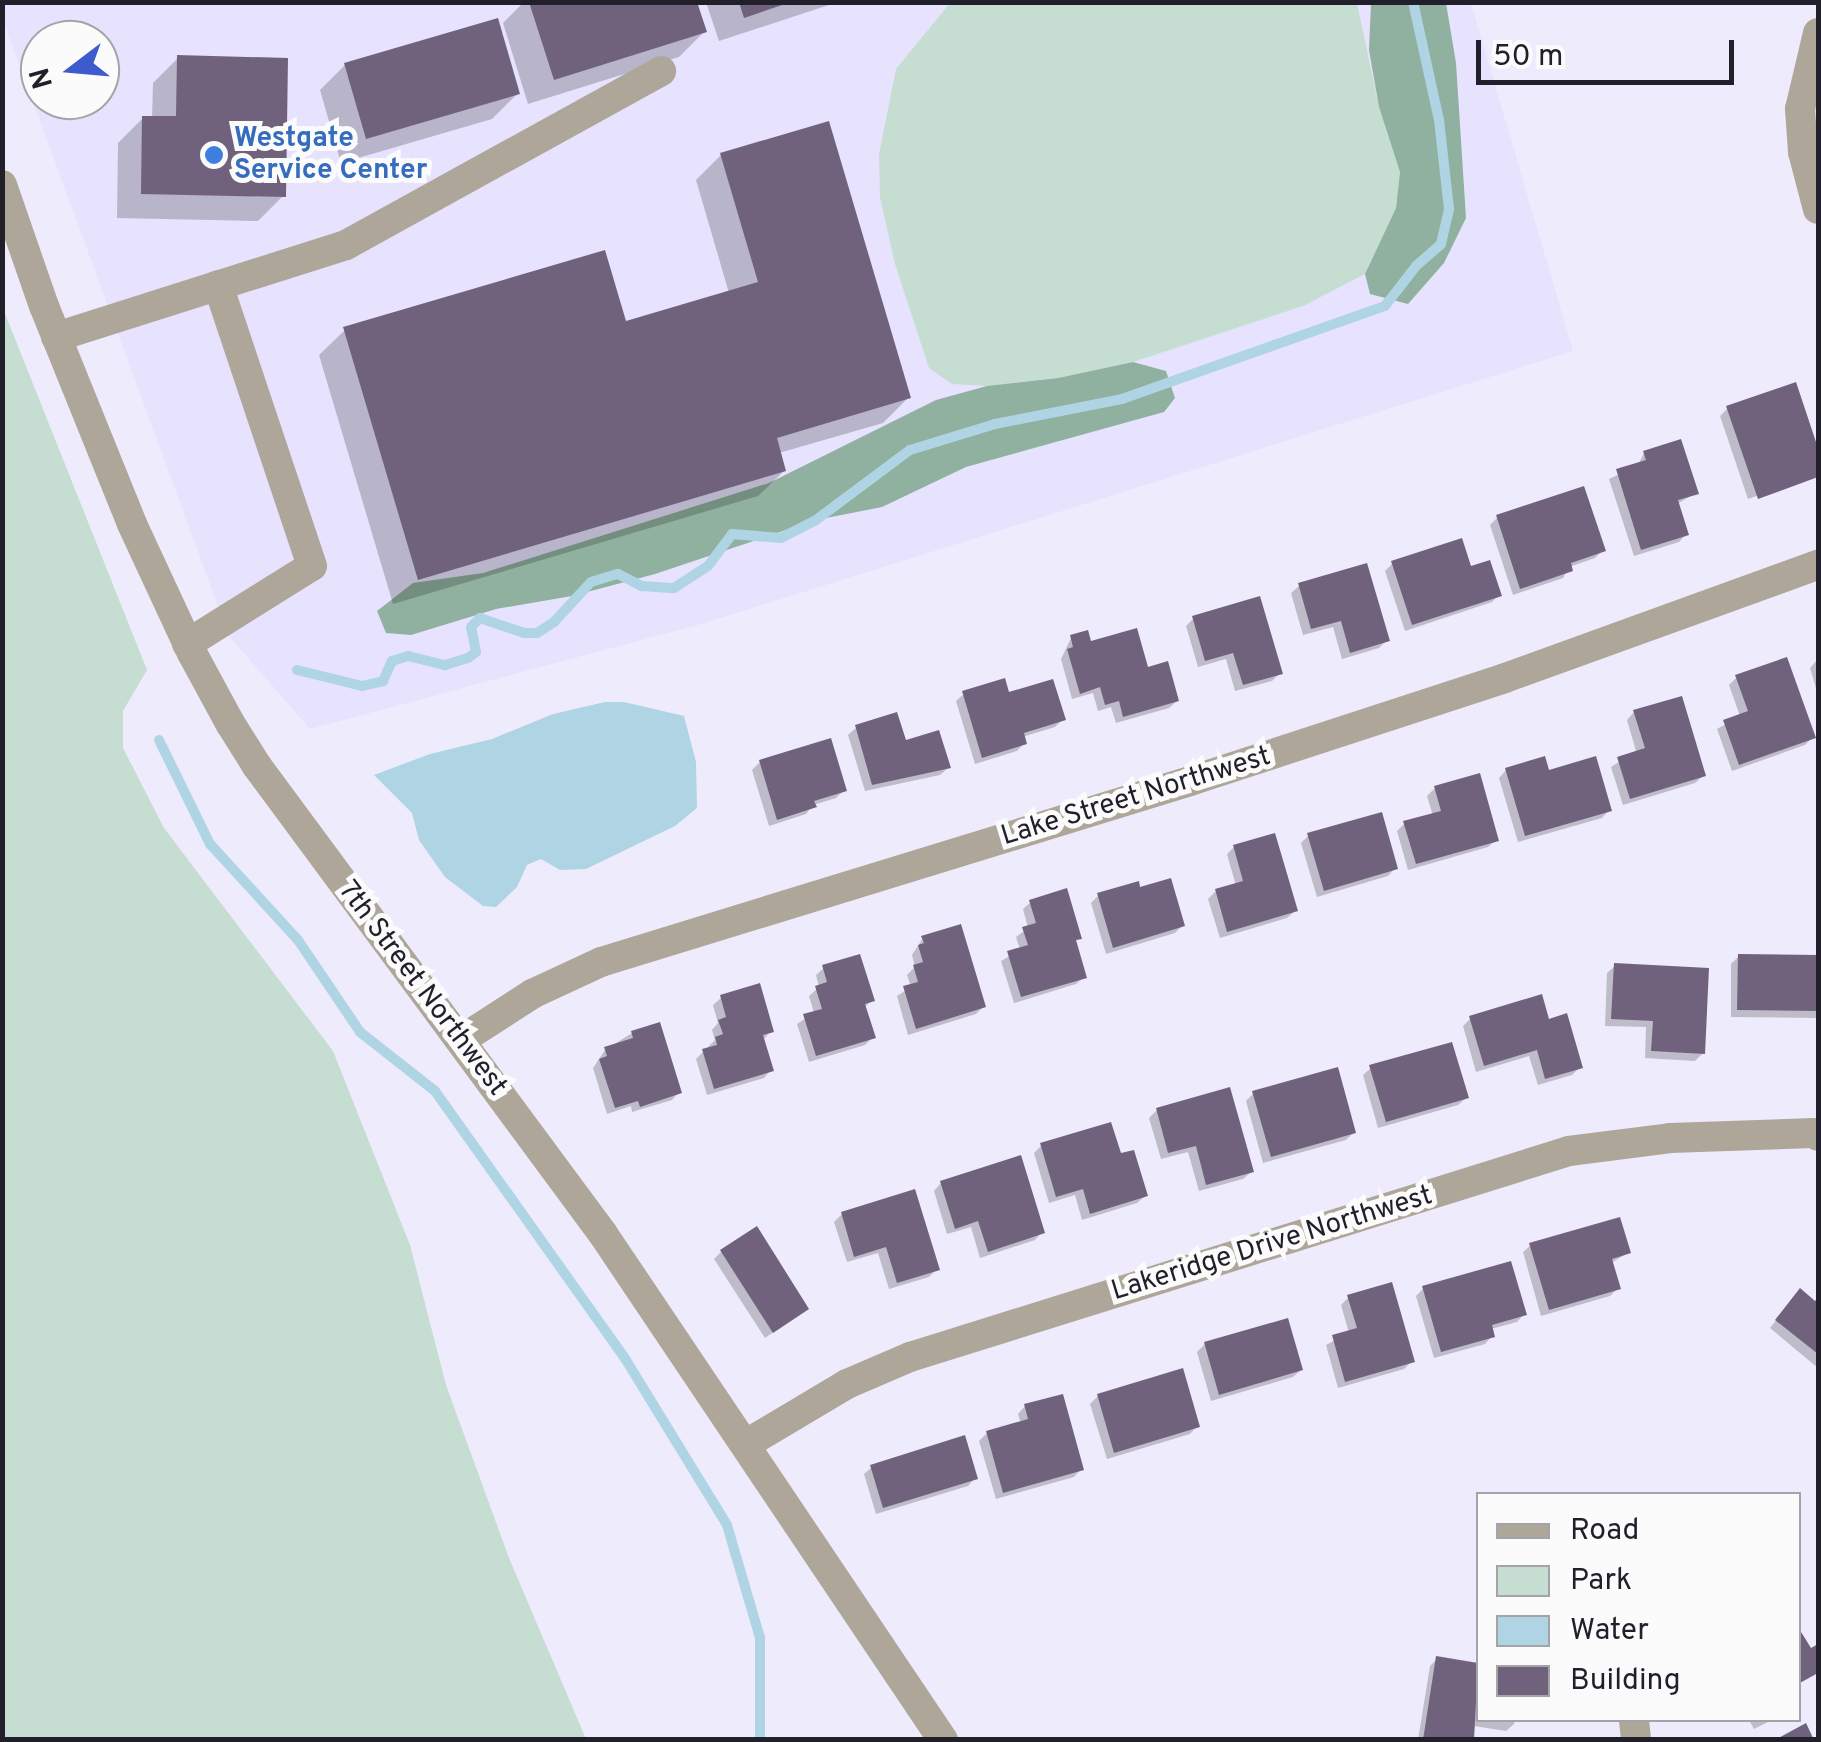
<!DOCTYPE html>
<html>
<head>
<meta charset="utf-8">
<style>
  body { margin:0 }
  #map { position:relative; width:1821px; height:1742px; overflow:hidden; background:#eeebfc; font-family:Overpass,sans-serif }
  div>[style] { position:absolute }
  .built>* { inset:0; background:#e7e2fd }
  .green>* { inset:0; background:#c6ded1 }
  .forest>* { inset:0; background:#90b19f }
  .water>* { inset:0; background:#afd5e4 }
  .shadow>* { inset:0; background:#0003 }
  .stream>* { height:10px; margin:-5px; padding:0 5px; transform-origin:5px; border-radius:5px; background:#afd5e4 }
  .building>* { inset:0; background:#70627d }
  .minor>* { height:30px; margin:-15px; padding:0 15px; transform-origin:15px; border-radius:15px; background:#afa69a }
  .dots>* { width:28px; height:28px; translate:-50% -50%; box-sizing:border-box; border:5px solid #fbfbfb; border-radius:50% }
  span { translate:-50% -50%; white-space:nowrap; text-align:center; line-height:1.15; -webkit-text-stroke:10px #fbfbfb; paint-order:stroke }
  .shop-label { font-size:28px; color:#366cbe; font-weight:700 }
  .left { translate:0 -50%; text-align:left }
  .street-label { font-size:28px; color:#211f29 }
  .frame { position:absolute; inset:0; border:5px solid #211f29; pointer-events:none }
  .legend { position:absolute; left:1476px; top:1492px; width:325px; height:230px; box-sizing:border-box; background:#fbfbfb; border:2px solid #a4a3a7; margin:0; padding:12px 18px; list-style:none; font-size:30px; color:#211f29 }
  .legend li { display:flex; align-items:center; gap:20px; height:50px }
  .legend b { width:50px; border:2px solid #a4a3a7 }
  .north { position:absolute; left:20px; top:20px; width:100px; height:100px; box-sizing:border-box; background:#fbfbfb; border:2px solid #a4a3a7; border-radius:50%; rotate:254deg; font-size:28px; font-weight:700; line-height:40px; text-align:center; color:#211f29 }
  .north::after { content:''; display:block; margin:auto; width:35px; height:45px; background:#3d5bcd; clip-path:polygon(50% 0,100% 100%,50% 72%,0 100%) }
  .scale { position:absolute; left:1476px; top:40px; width:258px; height:45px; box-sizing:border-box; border:5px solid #211f29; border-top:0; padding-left:12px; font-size:30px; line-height:35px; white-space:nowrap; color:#211f29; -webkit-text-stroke:8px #fbfbfb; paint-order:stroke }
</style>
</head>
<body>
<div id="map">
  <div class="built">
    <i style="clip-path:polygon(evenodd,3px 2px,1471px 3px,1573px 351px,701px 624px,310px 729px,229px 636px,3px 20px,3px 2px,40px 40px,100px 40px,100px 100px,40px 100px,40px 40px)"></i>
  </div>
  <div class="green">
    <i style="clip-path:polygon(950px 3px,1357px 3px,1379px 107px,1400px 172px,1396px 208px,1365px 274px,1303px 306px,1133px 362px,1058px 378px,987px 386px,952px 384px,929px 368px,895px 264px,880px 197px,879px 154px,896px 69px)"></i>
    <i style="clip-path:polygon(2px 306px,147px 670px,123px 711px,123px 748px,164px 828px,333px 1051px,410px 1245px,446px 1385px,509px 1558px,586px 1739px,3px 1739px)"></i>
  </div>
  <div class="forest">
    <i style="clip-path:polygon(1371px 3px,1446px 3px,1456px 63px,1466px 218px,1444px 263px,1408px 304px,1370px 294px,1365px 274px,1396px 208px,1400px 172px,1379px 107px,1369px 50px)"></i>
    <i style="clip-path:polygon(1133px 362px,1166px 371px,1175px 398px,1164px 412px,966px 467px,882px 507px,816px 520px,655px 574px,572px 596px,496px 609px,411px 635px,386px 633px,377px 611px,413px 583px,483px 573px,769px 483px,936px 400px,987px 386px,1058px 378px)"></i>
  </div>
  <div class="water">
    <i style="clip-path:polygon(605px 702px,624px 702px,684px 716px,696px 762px,697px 808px,675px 826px,586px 869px,560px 870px,541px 859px,527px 865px,517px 887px,496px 907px,483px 906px,445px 877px,419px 840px,412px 813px,374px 775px,430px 754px,492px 739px,553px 714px)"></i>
  </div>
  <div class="shadow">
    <i style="clip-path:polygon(524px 2px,695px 2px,704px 32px,679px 57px,528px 104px,503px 23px)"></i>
    <i style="clip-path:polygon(706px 2px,838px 2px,719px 41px)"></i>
    <i style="clip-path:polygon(178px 58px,283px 196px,258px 221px,117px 218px,118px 143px,143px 118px,152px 118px,153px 83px)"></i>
    <i style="clip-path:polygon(345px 65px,517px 94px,492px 119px,341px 163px,320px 90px)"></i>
    <i style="clip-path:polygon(721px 155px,908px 398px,883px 423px,779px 453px,784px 471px,758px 496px,393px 604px,319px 355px,345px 330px,624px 324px,729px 293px,696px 180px)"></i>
    <i style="clip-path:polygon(1794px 385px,1818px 456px,1818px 474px,1748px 499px,1720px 416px,1727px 409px)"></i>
    <i style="clip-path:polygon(1644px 453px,1696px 493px,1677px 504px,1686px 534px,1679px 542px,1634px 556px,1609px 479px,1638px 465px)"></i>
    <i style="clip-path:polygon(1498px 517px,1603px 550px,1595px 558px,1569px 567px,1563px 578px,1513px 595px,1490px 525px)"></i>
    <i style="clip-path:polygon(1393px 563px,1469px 569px,1499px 595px,1492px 602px,1405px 631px,1385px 571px)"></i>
    <i style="clip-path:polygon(1299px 586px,1387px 640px,1379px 648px,1342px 659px,1333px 627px,1303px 635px,1291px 593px)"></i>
    <i style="clip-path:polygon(1194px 618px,1280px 673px,1272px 681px,1235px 691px,1226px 659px,1198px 667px,1186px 626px)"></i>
    <i style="clip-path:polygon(1071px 638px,1146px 670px,1177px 701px,1169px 708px,1116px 723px,1111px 707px,1098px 711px,1093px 693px,1072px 699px,1061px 659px)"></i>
    <i style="clip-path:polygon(1817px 660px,1818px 660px,1818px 695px,1810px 668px)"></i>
    <i style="clip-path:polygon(1737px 677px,1813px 737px,1805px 745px,1732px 771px,1717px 729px,1740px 716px,1729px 685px)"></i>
    <i style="clip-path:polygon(964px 694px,1007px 695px,1063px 719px,1055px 727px,1022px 737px,1024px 743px,1017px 751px,975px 764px,956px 701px)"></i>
    <i style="clip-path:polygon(1634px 712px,1703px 776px,1695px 783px,1623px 805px,1611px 767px,1636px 751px,1627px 720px)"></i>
    <i style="clip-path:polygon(856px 728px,904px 743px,948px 768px,940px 775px,865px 791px,848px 735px)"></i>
    <i style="clip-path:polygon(760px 762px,844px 790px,836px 798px,813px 805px,806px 814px,769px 826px,752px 770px)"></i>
    <i style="clip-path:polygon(1506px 770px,1548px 773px,1609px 810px,1602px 818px,1518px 842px,1499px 778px)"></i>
    <i style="clip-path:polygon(1435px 788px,1496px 840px,1488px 847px,1408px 870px,1397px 831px,1405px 823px,1433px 816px,1427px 796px)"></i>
    <i style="clip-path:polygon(1309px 835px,1395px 868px,1388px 876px,1317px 897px,1301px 843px)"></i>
    <i style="clip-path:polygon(1234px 847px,1295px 911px,1287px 918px,1220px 938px,1208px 899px,1216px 891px,1236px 886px,1227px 854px)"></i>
    <i style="clip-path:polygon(1139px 890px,1183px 925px,1175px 933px,1106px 954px,1091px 903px,1098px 896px)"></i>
    <i style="clip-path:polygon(1031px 902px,1079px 938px,1074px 943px,1084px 977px,1076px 984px,1014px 1003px,1001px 961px,1020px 950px,1016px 937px,1028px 928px,1023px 909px)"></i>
    <i style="clip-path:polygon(923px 938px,984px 1006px,976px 1014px,908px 1035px,897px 996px,911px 987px,907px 975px,915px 967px,912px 955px)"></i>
    <i style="clip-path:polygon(1739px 956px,1818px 958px,1818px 1018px,1731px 1017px,1731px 964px)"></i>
    <i style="clip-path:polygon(1615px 966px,1703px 1053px,1695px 1061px,1645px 1058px,1646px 1027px,1605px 1026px,1607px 973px)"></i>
    <i style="clip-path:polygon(824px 968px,872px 1000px,864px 1008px,873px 1037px,865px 1045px,809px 1062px,797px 1024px,814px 1013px,809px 996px,819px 987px,816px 975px)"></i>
    <i style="clip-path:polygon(721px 998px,771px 1031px,764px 1039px,771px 1070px,764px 1078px,707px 1095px,696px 1059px,715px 1040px,712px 1030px,718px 1023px,713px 1005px)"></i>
    <i style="clip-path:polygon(1471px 1018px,1547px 1022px,1580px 1067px,1572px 1075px,1538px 1085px,1529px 1056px,1476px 1072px,1463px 1026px)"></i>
    <i style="clip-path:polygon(632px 1033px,679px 1092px,672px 1100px,632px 1112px,631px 1106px,607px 1114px,593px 1068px,605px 1050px)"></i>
    <i style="clip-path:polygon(1371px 1068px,1466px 1098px,1458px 1105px,1378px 1128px,1363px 1075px)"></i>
    <i style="clip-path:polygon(1253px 1094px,1354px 1132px,1346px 1140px,1263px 1163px,1246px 1101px)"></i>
    <i style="clip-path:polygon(1157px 1110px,1251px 1172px,1243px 1179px,1199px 1191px,1188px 1152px,1161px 1159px,1149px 1118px)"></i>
    <i style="clip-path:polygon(1042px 1145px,1119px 1156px,1145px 1196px,1137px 1203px,1082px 1220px,1075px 1195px,1049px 1203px,1034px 1153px)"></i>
    <i style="clip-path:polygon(941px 1183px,1042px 1232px,1035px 1240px,980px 1258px,971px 1227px,947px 1234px,934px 1191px)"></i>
    <i style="clip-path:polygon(842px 1214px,937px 1269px,929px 1277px,889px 1289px,878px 1253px,847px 1262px,834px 1222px)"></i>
    <i style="clip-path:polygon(1531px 1245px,1628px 1253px,1611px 1263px,1618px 1288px,1610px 1296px,1541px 1316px,1523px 1252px)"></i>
    <i style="clip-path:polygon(722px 1251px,806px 1309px,765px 1338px,714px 1259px)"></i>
    <i style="clip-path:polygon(1424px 1288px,1524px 1314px,1517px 1322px,1491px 1329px,1492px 1336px,1485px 1344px,1434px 1358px,1416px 1296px)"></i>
    <i style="clip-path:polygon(1349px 1297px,1412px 1361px,1404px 1369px,1338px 1388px,1326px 1345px,1349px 1333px,1341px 1305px)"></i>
    <i style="clip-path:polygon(1793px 1299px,1815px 1303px,1818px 1299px,1818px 1368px,1770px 1328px)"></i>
    <i style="clip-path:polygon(1205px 1344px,1301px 1370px,1293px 1377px,1211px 1401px,1197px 1352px)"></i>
    <i style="clip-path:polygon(1098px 1396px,1197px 1426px,1190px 1434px,1107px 1459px,1090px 1404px)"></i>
    <i style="clip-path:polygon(1025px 1406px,1081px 1469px,1074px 1477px,996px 1499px,979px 1441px,987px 1433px,1021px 1424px,1018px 1414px)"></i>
    <i style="clip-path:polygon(872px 1467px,975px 1478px,968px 1486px,876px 1514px,864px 1474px)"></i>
    <i style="clip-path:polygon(1437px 1659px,1478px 1666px,1478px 1720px,1515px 1720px,1514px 1724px,1506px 1731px,1474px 1726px,1472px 1740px,1418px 1740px,1430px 1666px)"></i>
    <i style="clip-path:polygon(1749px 1720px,1772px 1720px,1754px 1729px)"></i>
  </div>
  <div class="stream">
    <i style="left:297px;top:670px;width:67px;rotate:13.8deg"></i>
    <i style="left:362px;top:686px;width:22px;rotate:-13deg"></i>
    <i style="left:383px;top:681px;width:22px;rotate:-66deg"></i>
    <i style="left:392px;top:661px;width:17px;rotate:-17deg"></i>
    <i style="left:408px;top:656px;width:38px;rotate:14deg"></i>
    <i style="left:445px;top:665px;width:24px;rotate:-17deg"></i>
    <i style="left:468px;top:658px;width:10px;rotate:-37deg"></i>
    <i style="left:476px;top:652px;width:25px;rotate:-101deg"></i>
    <i style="left:471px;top:627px;width:13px;rotate:-45deg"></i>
    <i style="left:480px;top:618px;width:46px;rotate:18.8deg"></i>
    <i style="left:524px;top:633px;width:13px"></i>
    <i style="left:537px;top:633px;width:20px;rotate:-33deg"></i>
    <i style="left:554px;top:622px;width:54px;rotate:-47.2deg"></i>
    <i style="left:591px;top:582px;width:28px;rotate:-17deg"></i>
    <i style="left:618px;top:574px;width:27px;rotate:27deg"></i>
    <i style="left:642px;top:586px;width:32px;rotate:4deg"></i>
    <i style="left:674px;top:588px;width:40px;rotate:-32.9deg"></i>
    <i style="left:708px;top:566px;width:40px;rotate:-53deg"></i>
    <i style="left:732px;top:534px;width:49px;rotate:4.7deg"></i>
    <i style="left:781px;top:538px;width:39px;rotate:-27deg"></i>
    <i style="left:816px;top:520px;width:117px;rotate:-36.7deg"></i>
    <i style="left:910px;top:450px;width:89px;rotate:-17deg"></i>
    <i style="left:995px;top:424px;width:129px;rotate:-11.1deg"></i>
    <i style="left:1122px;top:399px;width:279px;rotate:-19.5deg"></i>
    <i style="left:1385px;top:306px;width:51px;rotate:-52.2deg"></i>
    <i style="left:1416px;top:266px;width:33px;rotate:-41deg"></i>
    <i style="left:1441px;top:244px;width:36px;rotate:-77deg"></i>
    <i style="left:1449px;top:209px;width:90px;rotate:-96.4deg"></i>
    <i style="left:1439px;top:120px;width:121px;rotate:-102.4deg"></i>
    <i style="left:159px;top:740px;width:116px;rotate:63.9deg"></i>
    <i style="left:210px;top:844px;width:130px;rotate:47.5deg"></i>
    <i style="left:298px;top:940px;width:111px;rotate:56deg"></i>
    <i style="left:360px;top:1032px;width:95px;rotate:38.2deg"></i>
    <i style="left:435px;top:1091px;width:330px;rotate:54.6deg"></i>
    <i style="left:626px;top:1360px;width:193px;rotate:58.5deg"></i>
    <i style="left:727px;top:1525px;width:118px;rotate:73.7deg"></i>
    <i style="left:760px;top:1638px;width:102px;rotate:90deg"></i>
  </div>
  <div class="building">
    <i style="clip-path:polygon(529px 2px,697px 2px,707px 32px,554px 80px)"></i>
    <i style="clip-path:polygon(739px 2px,788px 2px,788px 3px,744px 18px)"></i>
    <i style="clip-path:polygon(498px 18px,520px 94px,366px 139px,344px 63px)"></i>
    <i style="clip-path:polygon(177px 55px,288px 58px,286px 197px,141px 194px,142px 116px,176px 116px)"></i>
    <i style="clip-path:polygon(829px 121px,911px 398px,777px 438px,786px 471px,418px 580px,343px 327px,605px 250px,626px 321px,758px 282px,720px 153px)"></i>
    <i style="clip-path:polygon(1796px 382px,1818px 448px,1818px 477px,1758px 499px,1726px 406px)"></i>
    <i style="clip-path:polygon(1681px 439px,1699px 494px,1678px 500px,1689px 535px,1641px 550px,1616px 469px,1646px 460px,1643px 451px)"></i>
    <i style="clip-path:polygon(1584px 486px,1606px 551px,1571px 563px,1573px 571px,1520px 589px,1496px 515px)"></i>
    <i style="clip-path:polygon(1462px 538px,1471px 566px,1490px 560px,1502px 596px,1412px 625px,1391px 561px)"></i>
    <i style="clip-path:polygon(1367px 563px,1390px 641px,1350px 653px,1341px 621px,1311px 629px,1298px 583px)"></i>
    <i style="clip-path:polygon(1260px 596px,1283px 674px,1243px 685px,1233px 653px,1205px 661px,1192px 616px)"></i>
    <i style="clip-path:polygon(1137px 628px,1148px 667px,1168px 661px,1179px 701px,1123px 717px,1119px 701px,1105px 705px,1100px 687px,1080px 694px,1067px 649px,1073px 647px,1070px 635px,1088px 630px,1091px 641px)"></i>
    <i style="clip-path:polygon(1787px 657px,1816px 738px,1739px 765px,1723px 720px,1748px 711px,1735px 675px)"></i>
    <i style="clip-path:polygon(1005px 678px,1009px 692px,1053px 679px,1066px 720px,1024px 733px,1027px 744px,982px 758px,962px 691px)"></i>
    <i style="clip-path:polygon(1682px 696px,1706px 776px,1630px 799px,1617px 757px,1645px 748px,1633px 710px)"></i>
    <i style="clip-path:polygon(897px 712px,906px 740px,939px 730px,951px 768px,872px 785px,855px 725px)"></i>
    <i style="clip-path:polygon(831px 738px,847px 791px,814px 801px,817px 807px,777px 820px,759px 760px)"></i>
    <i style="clip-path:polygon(1545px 756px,1549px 770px,1596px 756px,1612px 811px,1525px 836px,1505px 768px)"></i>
    <i style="clip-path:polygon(1480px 773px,1499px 841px,1416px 864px,1403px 821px,1441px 811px,1434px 786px)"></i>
    <i style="clip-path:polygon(1382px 812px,1398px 869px,1324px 891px,1307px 833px)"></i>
    <i style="clip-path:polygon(1275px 833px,1298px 911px,1227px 932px,1215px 889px,1243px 881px,1233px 845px)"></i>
    <i style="clip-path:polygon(1171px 878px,1185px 926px,1113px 948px,1097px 893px,1139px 881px,1140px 887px)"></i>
    <i style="clip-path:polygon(1067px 888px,1082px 939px,1076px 940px,1087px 978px,1021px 997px,1007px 951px,1028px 945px,1022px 927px,1036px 923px,1029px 900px)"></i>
    <i style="clip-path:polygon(961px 924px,986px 1007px,916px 1029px,903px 986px,918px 982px,913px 965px,923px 962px,918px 945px,924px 943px,921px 936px)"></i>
    <i style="clip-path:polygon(860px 954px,875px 1001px,865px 1004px,876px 1038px,816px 1056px,803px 1014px,822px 1009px,815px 986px,827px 982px,822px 965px)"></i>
    <i style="clip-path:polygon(1738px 954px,1818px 955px,1818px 1011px,1737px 1010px)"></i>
    <i style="clip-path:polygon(1614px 963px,1709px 968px,1705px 1054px,1651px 1051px,1653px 1021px,1611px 1019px)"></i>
    <i style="clip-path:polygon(760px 983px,774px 1032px,763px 1035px,774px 1071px,714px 1089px,702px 1049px,717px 1045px,715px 1037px,723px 1034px,718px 1020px,726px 1017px,720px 995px)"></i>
    <i style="clip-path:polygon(1542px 994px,1549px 1019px,1567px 1013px,1583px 1068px,1545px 1079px,1537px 1050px,1484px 1066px,1469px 1016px)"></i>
    <i style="clip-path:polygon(660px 1022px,682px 1093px,640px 1107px,638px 1101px,615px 1108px,599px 1059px,607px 1056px,604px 1047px,633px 1038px,631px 1031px)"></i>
    <i style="clip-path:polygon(1452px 1042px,1469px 1098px,1386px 1122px,1369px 1065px)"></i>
    <i style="clip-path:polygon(1338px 1067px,1356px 1133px,1271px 1157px,1252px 1091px)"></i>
    <i style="clip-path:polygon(1230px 1087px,1254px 1172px,1206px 1185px,1196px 1146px,1168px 1153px,1156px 1108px)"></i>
    <i style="clip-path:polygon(1111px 1122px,1121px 1153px,1134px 1150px,1148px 1196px,1090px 1214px,1083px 1189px,1056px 1197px,1040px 1143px)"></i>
    <i style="clip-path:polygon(1021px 1155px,1045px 1233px,988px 1252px,978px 1221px,955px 1229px,940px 1181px)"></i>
    <i style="clip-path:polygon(915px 1189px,940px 1270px,897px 1283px,886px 1247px,854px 1257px,841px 1212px)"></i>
    <i style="clip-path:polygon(1620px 1217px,1631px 1253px,1612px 1259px,1621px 1289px,1549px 1310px,1529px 1243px)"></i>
    <i style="clip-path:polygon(757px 1226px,809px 1309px,773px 1333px,720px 1250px)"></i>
    <i style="clip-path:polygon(1511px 1261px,1527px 1315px,1492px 1325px,1495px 1337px,1441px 1352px,1422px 1286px)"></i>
    <i style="clip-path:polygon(1392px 1282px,1415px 1362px,1345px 1382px,1332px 1335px,1357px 1328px,1347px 1295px)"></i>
    <i style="clip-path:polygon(1800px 1288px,1815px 1301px,1818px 1297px,1818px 1354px,1775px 1320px)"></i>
    <i style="clip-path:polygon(1288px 1318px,1303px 1370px,1219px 1395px,1204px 1342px)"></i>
    <i style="clip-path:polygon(1183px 1368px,1200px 1427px,1114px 1453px,1097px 1394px)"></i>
    <i style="clip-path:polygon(1063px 1394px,1084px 1470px,1003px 1493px,986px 1431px,1028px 1419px,1024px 1404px)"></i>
    <i style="clip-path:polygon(965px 1435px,978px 1479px,883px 1508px,870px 1465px)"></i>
    <i style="clip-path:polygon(1798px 1627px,1811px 1648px,1818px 1644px,1818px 1673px,1798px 1684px)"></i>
    <i style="clip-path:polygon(1436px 1656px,1478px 1663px,1474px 1740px,1423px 1740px)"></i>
    <i style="clip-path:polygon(1806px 1723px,1814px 1740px,1775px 1740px)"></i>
  </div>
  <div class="minor">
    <i style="left:1818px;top:33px;width:78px;rotate:103.3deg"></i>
    <i style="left:1800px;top:109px;width:43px;rotate:86deg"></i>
    <i style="left:1803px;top:152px;width:59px;rotate:75.3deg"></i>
    <i style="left:2px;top:185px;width:128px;rotate:70.9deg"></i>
    <i style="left:44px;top:306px;width:235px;rotate:68deg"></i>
    <i style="left:132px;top:524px;width:142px;rotate:65.1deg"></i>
    <i style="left:192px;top:653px;width:80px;rotate:61.5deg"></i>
    <i style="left:230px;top:723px;width:51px;rotate:57.9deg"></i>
    <i style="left:257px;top:766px;width:582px;rotate:53.52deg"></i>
    <i style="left:603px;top:1234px;width:610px;rotate:56.1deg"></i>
    <i style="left:56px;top:337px;width:304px;rotate:-17.6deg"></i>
    <i style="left:346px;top:245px;width:360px;rotate:-28.9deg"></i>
    <i style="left:187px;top:644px;width:147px;rotate:-32deg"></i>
    <i style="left:312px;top:566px;width:296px;rotate:-108.5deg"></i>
    <i style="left:461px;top:1040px;width:85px;rotate:-32.9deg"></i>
    <i style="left:532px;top:994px;width:76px;rotate:-24.9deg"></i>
    <i style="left:601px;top:962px;width:616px;rotate:-17.08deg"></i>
    <i style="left:1190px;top:781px;width:331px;rotate:-18.1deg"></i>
    <i style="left:1505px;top:678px;width:333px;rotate:-19.9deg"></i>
    <i style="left:748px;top:1443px;width:115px;rotate:-30.8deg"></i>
    <i style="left:847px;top:1384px;width:69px;rotate:-23.2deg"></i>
    <i style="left:910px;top:1357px;width:690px;rotate:-17.36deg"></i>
    <i style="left:1569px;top:1151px;width:102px;rotate:-7.3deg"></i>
    <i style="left:1670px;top:1138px;width:144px;rotate:-2deg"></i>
    <i style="left:1814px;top:1133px;width:5px;rotate:37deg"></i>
    <i style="left:1634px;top:1720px;width:20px;rotate:84deg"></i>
  </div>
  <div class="dots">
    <i style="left:214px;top:155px;background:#3f7fe0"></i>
  </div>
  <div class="shop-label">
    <span class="left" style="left:234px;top:155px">Westgate<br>Service Center</span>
  </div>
  <div class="street-label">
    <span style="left:1136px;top:797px;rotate:-17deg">Lake Street Northwest</span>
    <span style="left:422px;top:989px;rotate:53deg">7th Street Northwest</span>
    <span style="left:1272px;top:1244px;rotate:-17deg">Lakeridge Drive Northwest</span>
  </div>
  <div class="frame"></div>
  <ul class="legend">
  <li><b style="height:12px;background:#afa69a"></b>Road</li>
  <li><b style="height:28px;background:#c6ded1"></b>Park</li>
  <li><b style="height:28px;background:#afd5e4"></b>Water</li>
  <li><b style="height:28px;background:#70627d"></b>Building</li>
  </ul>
  <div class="north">N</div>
  <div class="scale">50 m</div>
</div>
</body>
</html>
